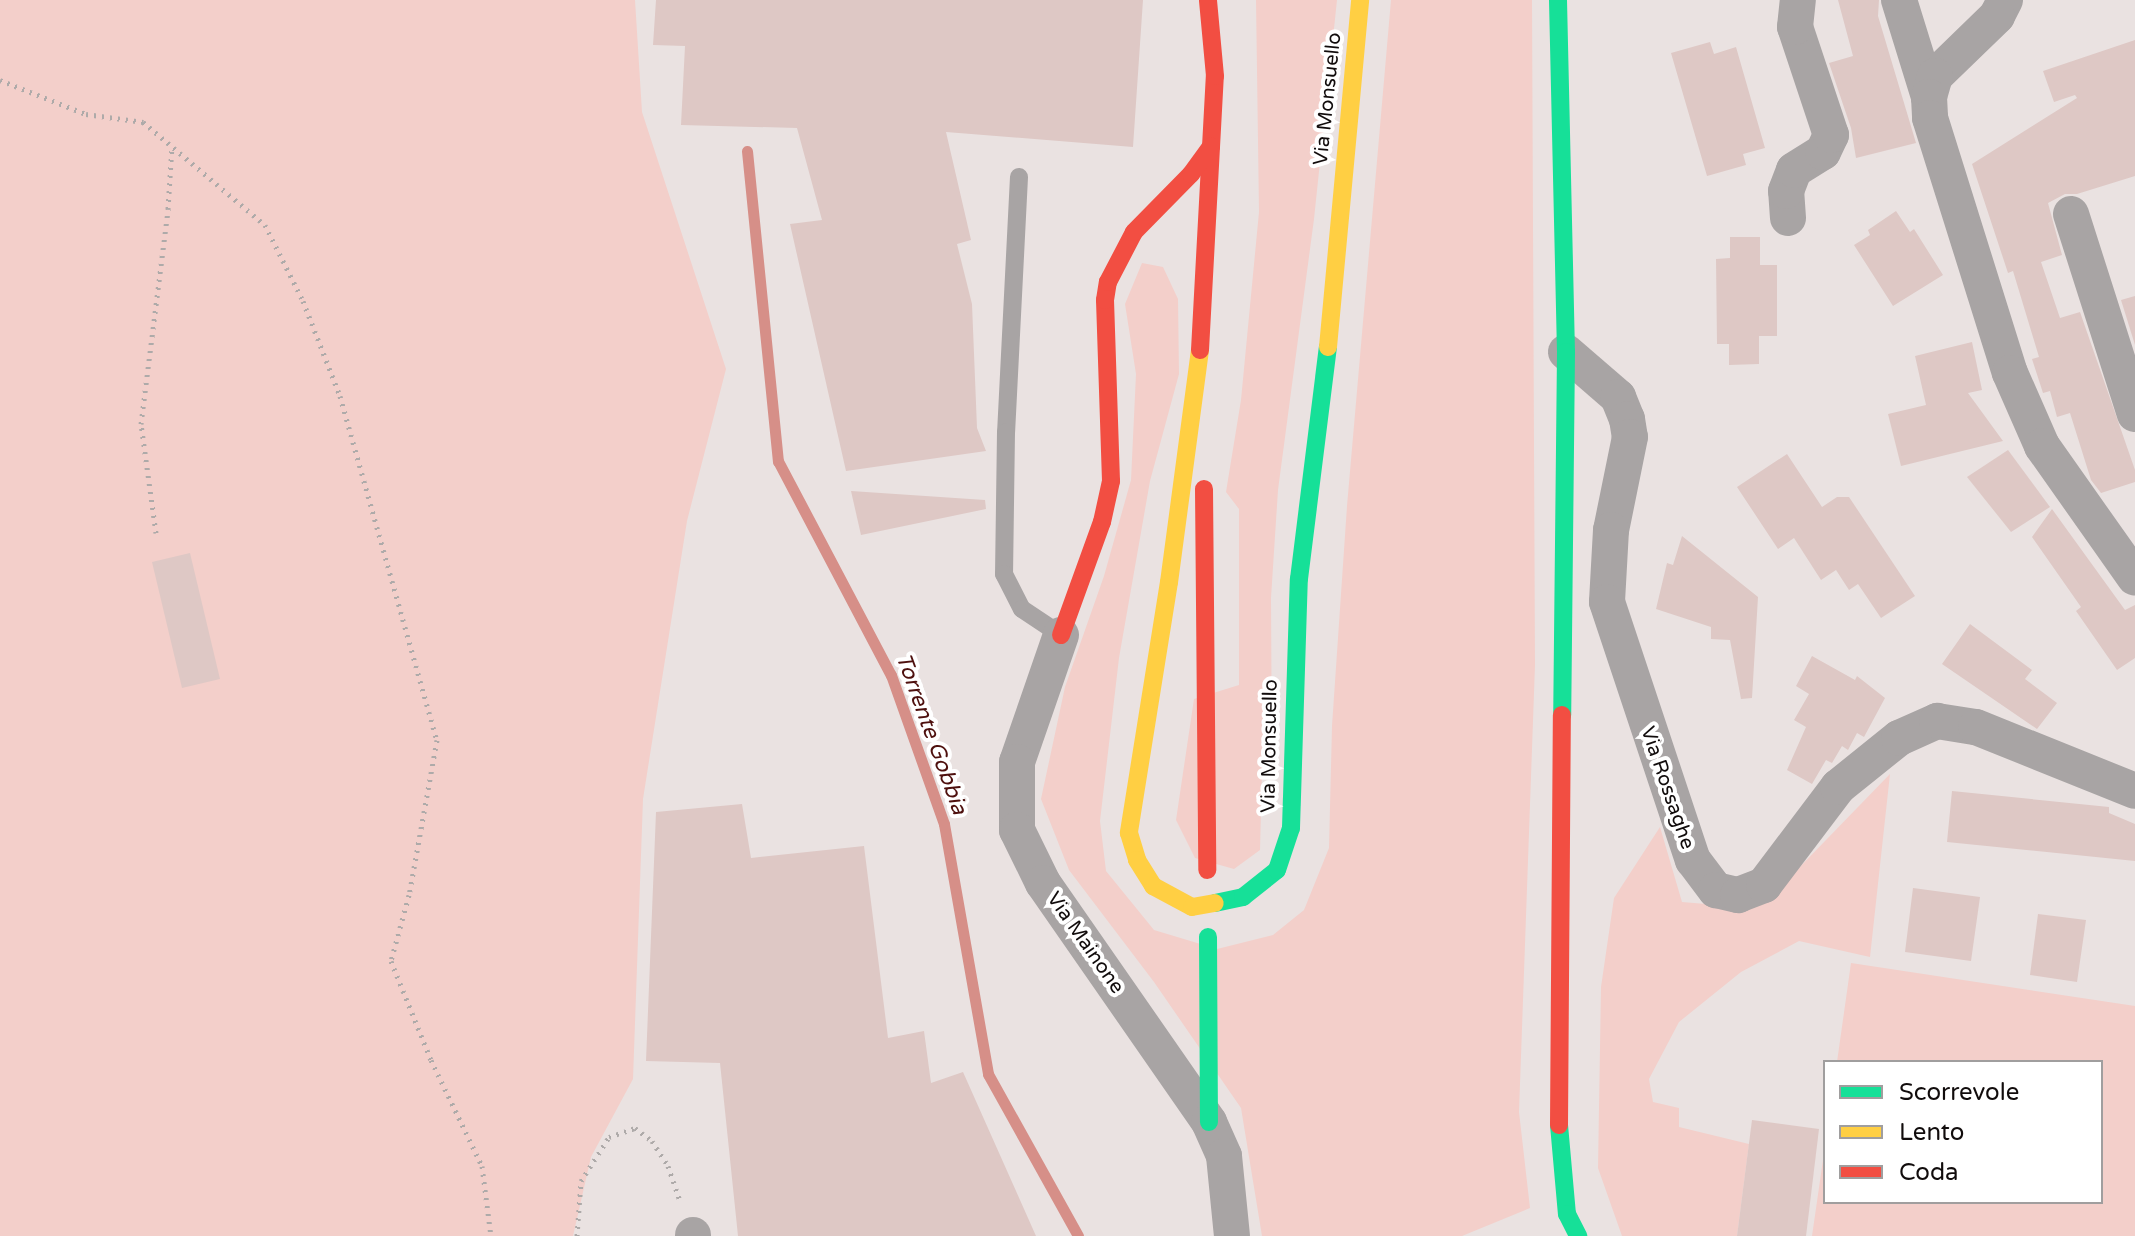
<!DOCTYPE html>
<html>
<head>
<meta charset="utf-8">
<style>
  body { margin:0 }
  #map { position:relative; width:2135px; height:1236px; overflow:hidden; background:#eae2e1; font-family:"Varela Round",sans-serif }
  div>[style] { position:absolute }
  .green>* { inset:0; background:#f3cfca }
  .stream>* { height:11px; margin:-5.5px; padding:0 5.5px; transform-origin:5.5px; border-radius:5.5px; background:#d68f88 }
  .building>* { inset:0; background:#dec8c5 }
  .path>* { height:5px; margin-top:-2.5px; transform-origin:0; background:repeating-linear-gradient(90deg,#aeaaa9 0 2px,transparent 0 8px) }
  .lane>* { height:18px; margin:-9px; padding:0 9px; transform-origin:9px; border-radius:9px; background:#a8a4a4 }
  .street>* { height:36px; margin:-18px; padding:0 18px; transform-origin:18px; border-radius:18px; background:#a8a4a4 }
  .fast>* { height:18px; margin:-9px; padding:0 9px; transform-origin:9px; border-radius:9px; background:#16e098 }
  .slow>* { height:18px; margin:-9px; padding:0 9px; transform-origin:9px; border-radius:9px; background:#ffcf43 }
  .jam>* { height:18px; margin:-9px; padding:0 9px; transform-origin:9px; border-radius:9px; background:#f24e42 }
  span { translate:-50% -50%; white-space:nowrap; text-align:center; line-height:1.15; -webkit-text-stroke:8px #fff; paint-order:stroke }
  .street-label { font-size:20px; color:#110c0c }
  .water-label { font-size:22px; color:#4e100e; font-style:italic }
  .legend { position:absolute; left:1823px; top:1060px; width:280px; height:144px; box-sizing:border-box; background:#fff; border:2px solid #a09e9e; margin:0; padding:10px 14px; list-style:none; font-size:24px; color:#110c0c }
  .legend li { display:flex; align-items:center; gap:16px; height:40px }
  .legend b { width:40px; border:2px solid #a09e9e }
</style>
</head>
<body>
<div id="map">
  <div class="green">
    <i style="clip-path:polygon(0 0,635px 0,642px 112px,726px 369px,687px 521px,643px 799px,633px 1079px,591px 1157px,573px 1236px,0 1236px)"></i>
    <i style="clip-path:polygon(1256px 0,1337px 0,1314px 219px,1278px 490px,1271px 598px,1272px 771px,1262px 771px,1260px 850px,1234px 869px,1195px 858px,1176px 820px,1194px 699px,1239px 685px,1239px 509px,1226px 492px,1241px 400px,1259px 212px)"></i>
    <i style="clip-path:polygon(1391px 0,1532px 0,1535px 665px,1519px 1112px,1530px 1208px,1462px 1236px,1262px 1236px,1241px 1108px,1154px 982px,1069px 870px,1041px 799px,1065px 687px,1104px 576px,1131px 480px,1136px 374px,1125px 304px,1142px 263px,1163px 267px,1178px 299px,1179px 374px,1150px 481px,1119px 658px,1100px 821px,1106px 871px,1154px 930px,1217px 949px,1273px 935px,1304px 910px,1329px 848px,1332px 726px,1347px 506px)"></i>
    <i style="clip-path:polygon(1890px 774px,1870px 957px,1799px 941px,1741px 972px,1679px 1022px,1649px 1079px,1653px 1102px,1679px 1108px,1679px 1127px,1749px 1144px,1737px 1236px,1622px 1236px,1598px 1168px,1601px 987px,1614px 898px,1660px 827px,1682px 902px,1730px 906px,1794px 873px)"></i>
    <i style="clip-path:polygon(1851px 963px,2135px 1006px,2135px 1236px,1812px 1236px,1825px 1146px,1825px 1202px,2101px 1202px,2101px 1062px,1837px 1062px)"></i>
  </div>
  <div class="stream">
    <i style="left:747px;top:151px;width:312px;rotate:84.3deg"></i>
    <i style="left:778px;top:461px;width:242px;rotate:62.2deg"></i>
    <i style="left:891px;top:675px;width:158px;rotate:70.4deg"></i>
    <i style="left:944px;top:824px;width:254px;rotate:80deg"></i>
    <i style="left:988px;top:1074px;width:185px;rotate:60.9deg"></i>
  </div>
  <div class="building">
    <i style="clip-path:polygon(656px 0,1143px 0,1133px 147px,946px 132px,971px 240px,957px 244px,972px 304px,977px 428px,986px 451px,846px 471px,790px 224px,822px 220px,797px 128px,681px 125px,685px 46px,653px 45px)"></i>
    <i style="clip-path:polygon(1838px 0,1879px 0,1878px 16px,1916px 143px,1856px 158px,1851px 128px,1829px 63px,1853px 56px)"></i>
    <i style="clip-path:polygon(2135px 40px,2135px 176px,2077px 194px,2065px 194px,2048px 203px,2062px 255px,2041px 262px,2060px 318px,2080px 312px,2135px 470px,2135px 482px,2101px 493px,2091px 480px,2070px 413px,2057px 417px,2050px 391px,2043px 393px,2032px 359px,2039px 357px,2013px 271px,2008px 273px,1972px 164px,2077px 98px,2075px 95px,2054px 102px,2043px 71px)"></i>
    <i style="clip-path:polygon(1710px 42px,1714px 54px,1736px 47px,1765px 148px,1743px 154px,1746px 165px,1707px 176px,1671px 53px)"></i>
    <i style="clip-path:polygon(1896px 211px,1910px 232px,1914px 229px,1943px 275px,1893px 306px,1854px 245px,1870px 235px,1868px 230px)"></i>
    <i style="clip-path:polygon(1730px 237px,1760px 237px,1760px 265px,1777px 265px,1777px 336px,1759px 336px,1759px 364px,1729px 365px,1729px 344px,1717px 344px,1716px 259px,1730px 258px)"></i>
    <i style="clip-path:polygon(2135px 296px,2135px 345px,2121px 300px)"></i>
    <i style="clip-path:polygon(1972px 342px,1982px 390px,1968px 393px,2003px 441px,1901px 466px,1888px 414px,1926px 405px,1915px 356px)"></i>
    <i style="clip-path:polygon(2008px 450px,2050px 507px,2011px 532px,1967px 477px)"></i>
    <i style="clip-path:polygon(1787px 454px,1822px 507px,1837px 497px,1849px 497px,1915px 596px,1881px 618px,1858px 584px,1849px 590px,1836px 570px,1821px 580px,1794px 538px,1778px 549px,1737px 487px)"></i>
    <i style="clip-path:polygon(851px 491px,985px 500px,986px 509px,861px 535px)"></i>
    <i style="clip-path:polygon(2052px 509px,2125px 610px,2135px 605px,2135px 658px,2117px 670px,2076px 611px,2081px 607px,2032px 537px)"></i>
    <i style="clip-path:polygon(1682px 536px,1758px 597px,1752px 698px,1741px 699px,1730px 640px,1711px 639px,1711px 627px,1656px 609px,1667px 563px,1673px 565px)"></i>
    <i style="clip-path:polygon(190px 553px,220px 679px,182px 688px,152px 562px)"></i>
    <i style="clip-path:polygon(1970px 624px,2032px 670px,2025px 679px,2057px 703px,2037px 729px,1942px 664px)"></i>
    <i style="clip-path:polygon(1812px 656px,1855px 680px,1857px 676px,1885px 698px,1864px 737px,1857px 733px,1848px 750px,1842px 746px,1832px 763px,1826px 760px,1812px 784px,1787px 770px,1806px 727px,1794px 720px,1809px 694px,1796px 686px)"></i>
    <i style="clip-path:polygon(1952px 791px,2109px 807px,2109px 813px,2135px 824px,2135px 861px,1947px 842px)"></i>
    <i style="clip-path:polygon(742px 804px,751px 858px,864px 846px,888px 1038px,924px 1031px,931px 1083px,963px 1072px,1036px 1236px,738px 1236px,720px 1063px,646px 1061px,656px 812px)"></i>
    <i style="clip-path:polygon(1913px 888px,1980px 897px,1971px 961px,1905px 952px)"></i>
    <i style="clip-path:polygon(2038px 914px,2086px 920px,2077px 982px,2030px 975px)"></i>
    <i style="clip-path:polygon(1752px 1120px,1819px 1129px,1806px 1236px,1737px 1236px)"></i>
  </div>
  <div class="path">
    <i style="left:0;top:80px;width:92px;rotate:21.6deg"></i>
    <i style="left:86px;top:114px;width:58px;rotate:8deg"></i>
    <i style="left:143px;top:122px;width:160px;rotate:40.2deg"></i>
    <i style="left:265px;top:225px;width:85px;rotate:63.4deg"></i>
    <i style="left:303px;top:301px;width:102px;rotate:68.7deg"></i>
    <i style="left:340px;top:396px;width:357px;rotate:74.3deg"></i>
    <i style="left:437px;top:740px;width:158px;rotate:100.2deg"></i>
    <i style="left:409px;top:895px;width:68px;rotate:105.3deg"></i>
    <i style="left:391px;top:961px;width:107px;rotate:68deg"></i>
    <i style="left:431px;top:1060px;width:118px;rotate:64.3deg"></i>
    <i style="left:482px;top:1166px;width:71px;rotate:82.7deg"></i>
    <i style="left:156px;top:533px;width:110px;rotate:-97.8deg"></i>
    <i style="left:141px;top:424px;width:217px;rotate:-82.8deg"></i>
    <i style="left:168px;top:209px;width:63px;rotate:-86.4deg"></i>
    <i style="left:577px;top:1236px;width:55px;rotate:-85.8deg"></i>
    <i style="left:581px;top:1181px;width:52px;rotate:-57.5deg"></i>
    <i style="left:609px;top:1137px;width:28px;rotate:-19deg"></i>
    <i style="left:635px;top:1128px;width:21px;rotate:37deg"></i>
    <i style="left:652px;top:1141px;width:30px;rotate:57deg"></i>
    <i style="left:668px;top:1166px;width:37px;rotate:71deg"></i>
  </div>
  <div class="lane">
    <i style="left:1019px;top:177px;width:255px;rotate:92.9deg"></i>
    <i style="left:1006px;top:432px;width:142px;rotate:90.8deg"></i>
    <i style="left:1004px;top:574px;width:39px;rotate:63deg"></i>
    <i style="left:1022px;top:609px;width:47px;rotate:33.7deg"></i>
  </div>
  <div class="street">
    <i style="left:1899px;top:0;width:102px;rotate:72.8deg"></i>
    <i style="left:2005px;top:0;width:18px;rotate:117deg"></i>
    <i style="left:1997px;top:16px;width:86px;rotate:135.9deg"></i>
    <i style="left:1935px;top:76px;width:22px;rotate:106deg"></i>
    <i style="left:1929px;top:97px;width:21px;rotate:87deg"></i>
    <i style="left:1930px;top:118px;width:267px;rotate:72.6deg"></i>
    <i style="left:2010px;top:373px;width:80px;rotate:66.3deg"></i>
    <i style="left:2042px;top:446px;width:161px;rotate:54.8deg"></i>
    <i style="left:2071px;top:214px;width:210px;rotate:72.3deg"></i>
    <i style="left:1788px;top:218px;width:27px;rotate:-94deg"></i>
    <i style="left:1786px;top:191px;width:22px;rotate:-69deg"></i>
    <i style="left:1794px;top:170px;width:34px;rotate:-32deg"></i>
    <i style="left:1823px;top:152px;width:19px;rotate:-65deg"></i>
    <i style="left:1831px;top:135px;width:114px;rotate:-108.4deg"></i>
    <i style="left:1795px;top:27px;width:27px;rotate:-84deg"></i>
    <i style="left:1566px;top:352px;width:69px;rotate:40.9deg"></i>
    <i style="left:1618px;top:397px;width:24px;rotate:68deg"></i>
    <i style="left:1627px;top:419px;width:18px;rotate:81deg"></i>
    <i style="left:1630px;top:437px;width:95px;rotate:101.5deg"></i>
    <i style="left:1611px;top:530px;width:72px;rotate:93.2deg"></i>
    <i style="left:1607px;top:602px;width:272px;rotate:71.6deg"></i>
    <i style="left:1693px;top:860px;width:38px;rotate:53deg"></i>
    <i style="left:1716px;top:890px;width:23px;rotate:13deg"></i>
    <i style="left:1738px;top:895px;width:28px;rotate:-21deg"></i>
    <i style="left:1764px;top:885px;width:123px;rotate:-52.9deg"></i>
    <i style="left:1838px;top:787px;width:78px;rotate:-38.8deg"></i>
    <i style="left:1899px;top:738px;width:42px;rotate:-24.1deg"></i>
    <i style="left:1937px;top:721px;width:39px;rotate:9deg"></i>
    <i style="left:1976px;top:727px;width:171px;rotate:21.9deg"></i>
    <i style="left:1061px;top:635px;width:134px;rotate:109.1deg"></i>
    <i style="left:1017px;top:762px;width:68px;rotate:90deg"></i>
    <i style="left:1017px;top:830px;width:59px;rotate:63.9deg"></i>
    <i style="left:1043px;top:883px;width:291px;rotate:55.2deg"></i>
    <i style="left:1209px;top:1122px;width:37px;rotate:66deg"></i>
    <i style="left:1224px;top:1156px;width:80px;rotate:84.3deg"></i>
    <i style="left:693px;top:1235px;width:1px;rotate:90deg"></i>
  </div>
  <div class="fast">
    <i style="left:1558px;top:0;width:352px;rotate:88.7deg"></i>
    <i style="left:1566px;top:352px;width:363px;rotate:90.6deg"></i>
    <i style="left:1215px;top:903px;width:29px;rotate:-12deg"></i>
    <i style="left:1243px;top:897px;width:43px;rotate:-38.5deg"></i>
    <i style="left:1277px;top:870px;width:44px;rotate:-71.6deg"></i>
    <i style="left:1291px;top:828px;width:249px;rotate:-88.2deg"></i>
    <i style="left:1299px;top:579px;width:234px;rotate:-82.9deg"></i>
    <i style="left:1208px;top:937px;width:185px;rotate:89.7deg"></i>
    <i style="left:1559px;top:1125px;width:89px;rotate:84.9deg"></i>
    <i style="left:1567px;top:1214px;width:25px;rotate:63deg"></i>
  </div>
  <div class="slow">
    <i style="left:1328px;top:347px;width:348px;rotate:-84.7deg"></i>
    <i style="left:1200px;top:350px;width:234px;rotate:97.6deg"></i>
    <i style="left:1169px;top:582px;width:254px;rotate:99.1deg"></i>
    <i style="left:1129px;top:833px;width:28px;rotate:73deg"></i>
    <i style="left:1137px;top:860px;width:31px;rotate:58deg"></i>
    <i style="left:1153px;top:886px;width:44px;rotate:28.3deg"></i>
    <i style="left:1192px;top:907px;width:23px;rotate:-10deg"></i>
  </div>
  <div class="jam">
    <i style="left:1200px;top:350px;width:274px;rotate:-86.9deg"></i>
    <i style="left:1215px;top:76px;width:76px;rotate:-95.3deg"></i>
    <i style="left:1204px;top:489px;width:381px;rotate:89.5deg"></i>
    <i style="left:1061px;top:635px;width:120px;rotate:-70.1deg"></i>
    <i style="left:1102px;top:522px;width:42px;rotate:-77.6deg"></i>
    <i style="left:1111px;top:481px;width:181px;rotate:-91.9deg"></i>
    <i style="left:1105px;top:300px;width:18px;rotate:-81deg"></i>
    <i style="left:1108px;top:282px;width:56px;rotate:-62.5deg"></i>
    <i style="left:1134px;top:232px;width:81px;rotate:-45.5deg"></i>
    <i style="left:1191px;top:174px;width:34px;rotate:-54deg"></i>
    <i style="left:1559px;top:1125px;width:410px;rotate:-89.6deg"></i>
  </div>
  <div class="street-label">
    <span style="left:1328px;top:99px;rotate:-84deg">Via Monsuello</span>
    <span style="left:1270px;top:746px;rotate:-89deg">Via Monsuello</span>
    <span style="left:1667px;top:788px;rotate:71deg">Via Rossaghe</span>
    <span style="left:1085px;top:943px;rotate:55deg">Via Mainone</span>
  </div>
  <div class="water-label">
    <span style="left:931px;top:734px;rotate:70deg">Torrente Gobbia</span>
  </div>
  <ul class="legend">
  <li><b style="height:10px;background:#16e098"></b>Scorrevole</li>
  <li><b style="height:10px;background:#ffcf43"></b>Lento</li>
  <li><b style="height:10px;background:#f24e42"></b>Coda</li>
  </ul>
</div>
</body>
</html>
